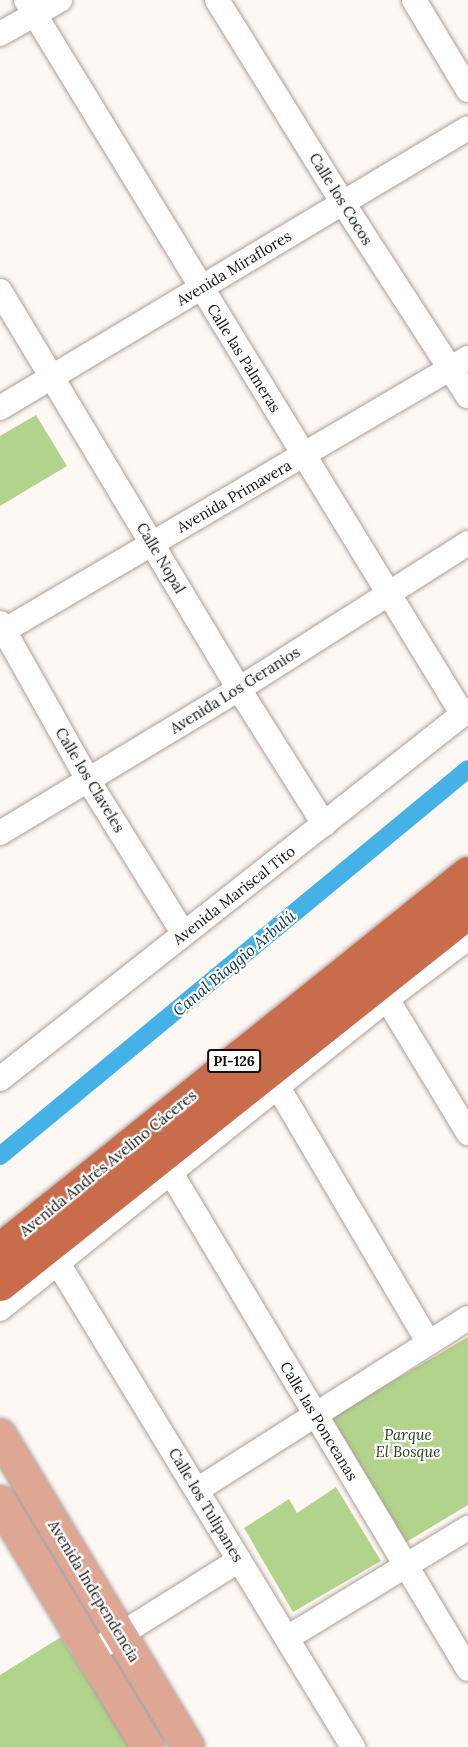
<!DOCTYPE html>
<html>
<head>
<meta charset="utf-8">
<style>
  body { margin:0 }
  #map { position:relative; width:468px; height:1747px; overflow:hidden; background:#fef8f5; font-family:Lora,serif }
  div>[style] { position:absolute }
  .green>* { inset:0; background:#b2d38c }
  .canal>* { height:18px; margin:-9px; padding:0 9px; transform-origin:9px; border-radius:9px; background:#44b2e7 }
  .roads { filter:drop-shadow(0 0 2px #ada099) drop-shadow(0 0 2px #ada099) }
  .minor>* { height:24px; margin:-12px; padding:0 12px; transform-origin:12px; border-radius:12px; background:#fff }
  .major>* { height:32px; margin:-16px; padding:0 16px; transform-origin:16px; border-radius:16px; background:#dea794 }
  .highway>* { height:33px; margin:-16.5px; padding:0 16.5px; transform-origin:16.5px; border-radius:16.5px; background:#c86c4c }
  span { translate:-50% -50%; white-space:nowrap; text-align:center; line-height:1.15; -webkit-text-stroke:4.5px #fff; paint-order:stroke }
  .shield-label span { padding:2px 4px; background:#fff; border:2px solid; border-radius:4px; -webkit-text-stroke-width:0 }
  .shield-label { font-size:14px; color:#140f0d; font-weight:700 }
  .street-label { font-size:15px; color:#140f0d }
  .park-label { font-size:15px; color:#2c3c17; font-style:italic }
  .water-label { font-size:16px; color:#003045; font-style:italic }
</style>
</head>
<body>
<div id="map">
  <div class="green">
    <i style="clip-path:polygon(36px 415px,67px 466px,0 506px,0 436px)"></i>
    <i style="clip-path:polygon(468px 1337px,468px 1505px,398px 1547px,326px 1420px)"></i>
    <i style="clip-path:polygon(336px 1487px,381px 1561px,293px 1612px,244px 1528px,289px 1499px,297px 1513px)"></i>
    <i style="clip-path:polygon(61px 1637px,130px 1747px,0 1747px,0 1675px)"></i>
  </div>
  <div class="canal">
    <i style="left:0;top:1156px;width:607px;rotate:-39.59deg"></i>
  </div>
  <div class="roads">
    <div class="minor">
      <i style="left:26px;top:0;width:838px;rotate:58.57deg"></i>
      <i style="left:217px;top:0;width:239px;rotate:58.2deg"></i>
      <i style="left:343px;top:203px;width:230px;rotate:57.1deg"></i>
      <i style="left:414px;top:0;width:105px;rotate:59deg"></i>
      <i style="left:0;top:34px;width:69px;rotate:-29.5deg"></i>
      <i style="left:0;top:291px;width:464px;rotate:59deg"></i>
      <i style="left:239px;top:689px;width:160px;rotate:57.8deg"></i>
      <i style="left:0;top:408px;width:545px;rotate:-30.89deg"></i>
      <i style="left:0;top:623px;width:180px;rotate:60.7deg"></i>
      <i style="left:88px;top:780px;width:181px;rotate:58.1deg"></i>
      <i style="left:0;top:633px;width:543px;rotate:-30.44deg"></i>
      <i style="left:0;top:833px;width:279px;rotate:-31.1deg"></i>
      <i style="left:239px;top:689px;width:272px;rotate:-32.5deg"></i>
      <i style="left:387px;top:999px;width:157px;rotate:58.8deg"></i>
      <i style="left:0;top:1079px;width:596px;rotate:-38.25deg"></i>
      <i style="left:278px;top:1087px;width:297px;rotate:59.5deg"></i>
      <i style="left:171px;top:1173px;width:578px;rotate:59.09deg"></i>
      <i style="left:58px;top:1263px;width:567px;rotate:58.64deg"></i>
      <i style="left:0;top:1309px;width:496px;rotate:-38.7deg"></i>
      <i style="left:387px;top:999px;width:101px;rotate:-37deg"></i>
      <i style="left:197px;top:1490px;width:321px;rotate:-32.4deg"></i>
      <i style="left:287px;top:1638px;width:212px;rotate:-31.3deg"></i>
      <i style="left:91px;top:1653px;width:175px;rotate:-32.1deg"></i>
    </div>
    <div class="major">
      <i style="left:0;top:1435px;width:364px;rotate:58.9deg"></i>
      <i style="left:0;top:1502px;width:286px;rotate:58.9deg"></i>
    </div>
    <div class="highway">
      <i style="left:0;top:1249px;width:600px;rotate:-38.78deg"></i>
      <i style="left:0;top:1284px;width:598px;rotate:-38.48deg"></i>
    </div>
  </div>
  <div class="shield-label">
    <span style="left:234px;top:1061px">PI-126</span>
  </div>
  <div class="street-label">
    <span style="left:341px;top:199px;rotate:58deg">Calle los Cocos</span>
    <span style="left:234px;top:268px;rotate:-31deg">Avenida Miraflores</span>
    <span style="left:244px;top:358px;rotate:58deg">Calle las Palmeras</span>
    <span style="left:234px;top:496px;rotate:-30deg">Avenida Primavera</span>
    <span style="left:161px;top:558px;rotate:59deg">Calle Nopal</span>
    <span style="left:235px;top:690px;rotate:-32deg">Avenida Los Geranios</span>
    <span style="left:90px;top:780px;rotate:59deg">Calle los Claveles</span>
    <span style="left:234px;top:895px;rotate:-38deg">Avenida Mariscal Tito</span>
    <span style="left:108px;top:1163px;rotate:-39deg">Avenida Andrés Avelino Cáceres</span>
    <span style="left:319px;top:1421px;rotate:59deg">Calle las Ponceanas</span>
    <span style="left:206px;top:1505px;rotate:59deg">Calle los Tulipanes</span>
    <span style="left:94px;top:1591px;rotate:59deg">Avenida Independencia</span>
  </div>
  <div class="park-label">
    <span style="left:408px;top:1443px">Parque<br>El Bosque</span>
  </div>
  <div class="water-label">
    <span style="left:234px;top:963px;rotate:-40deg">Canal Biaggio Arbulú</span>
  </div>
</div>
</body>
</html>
